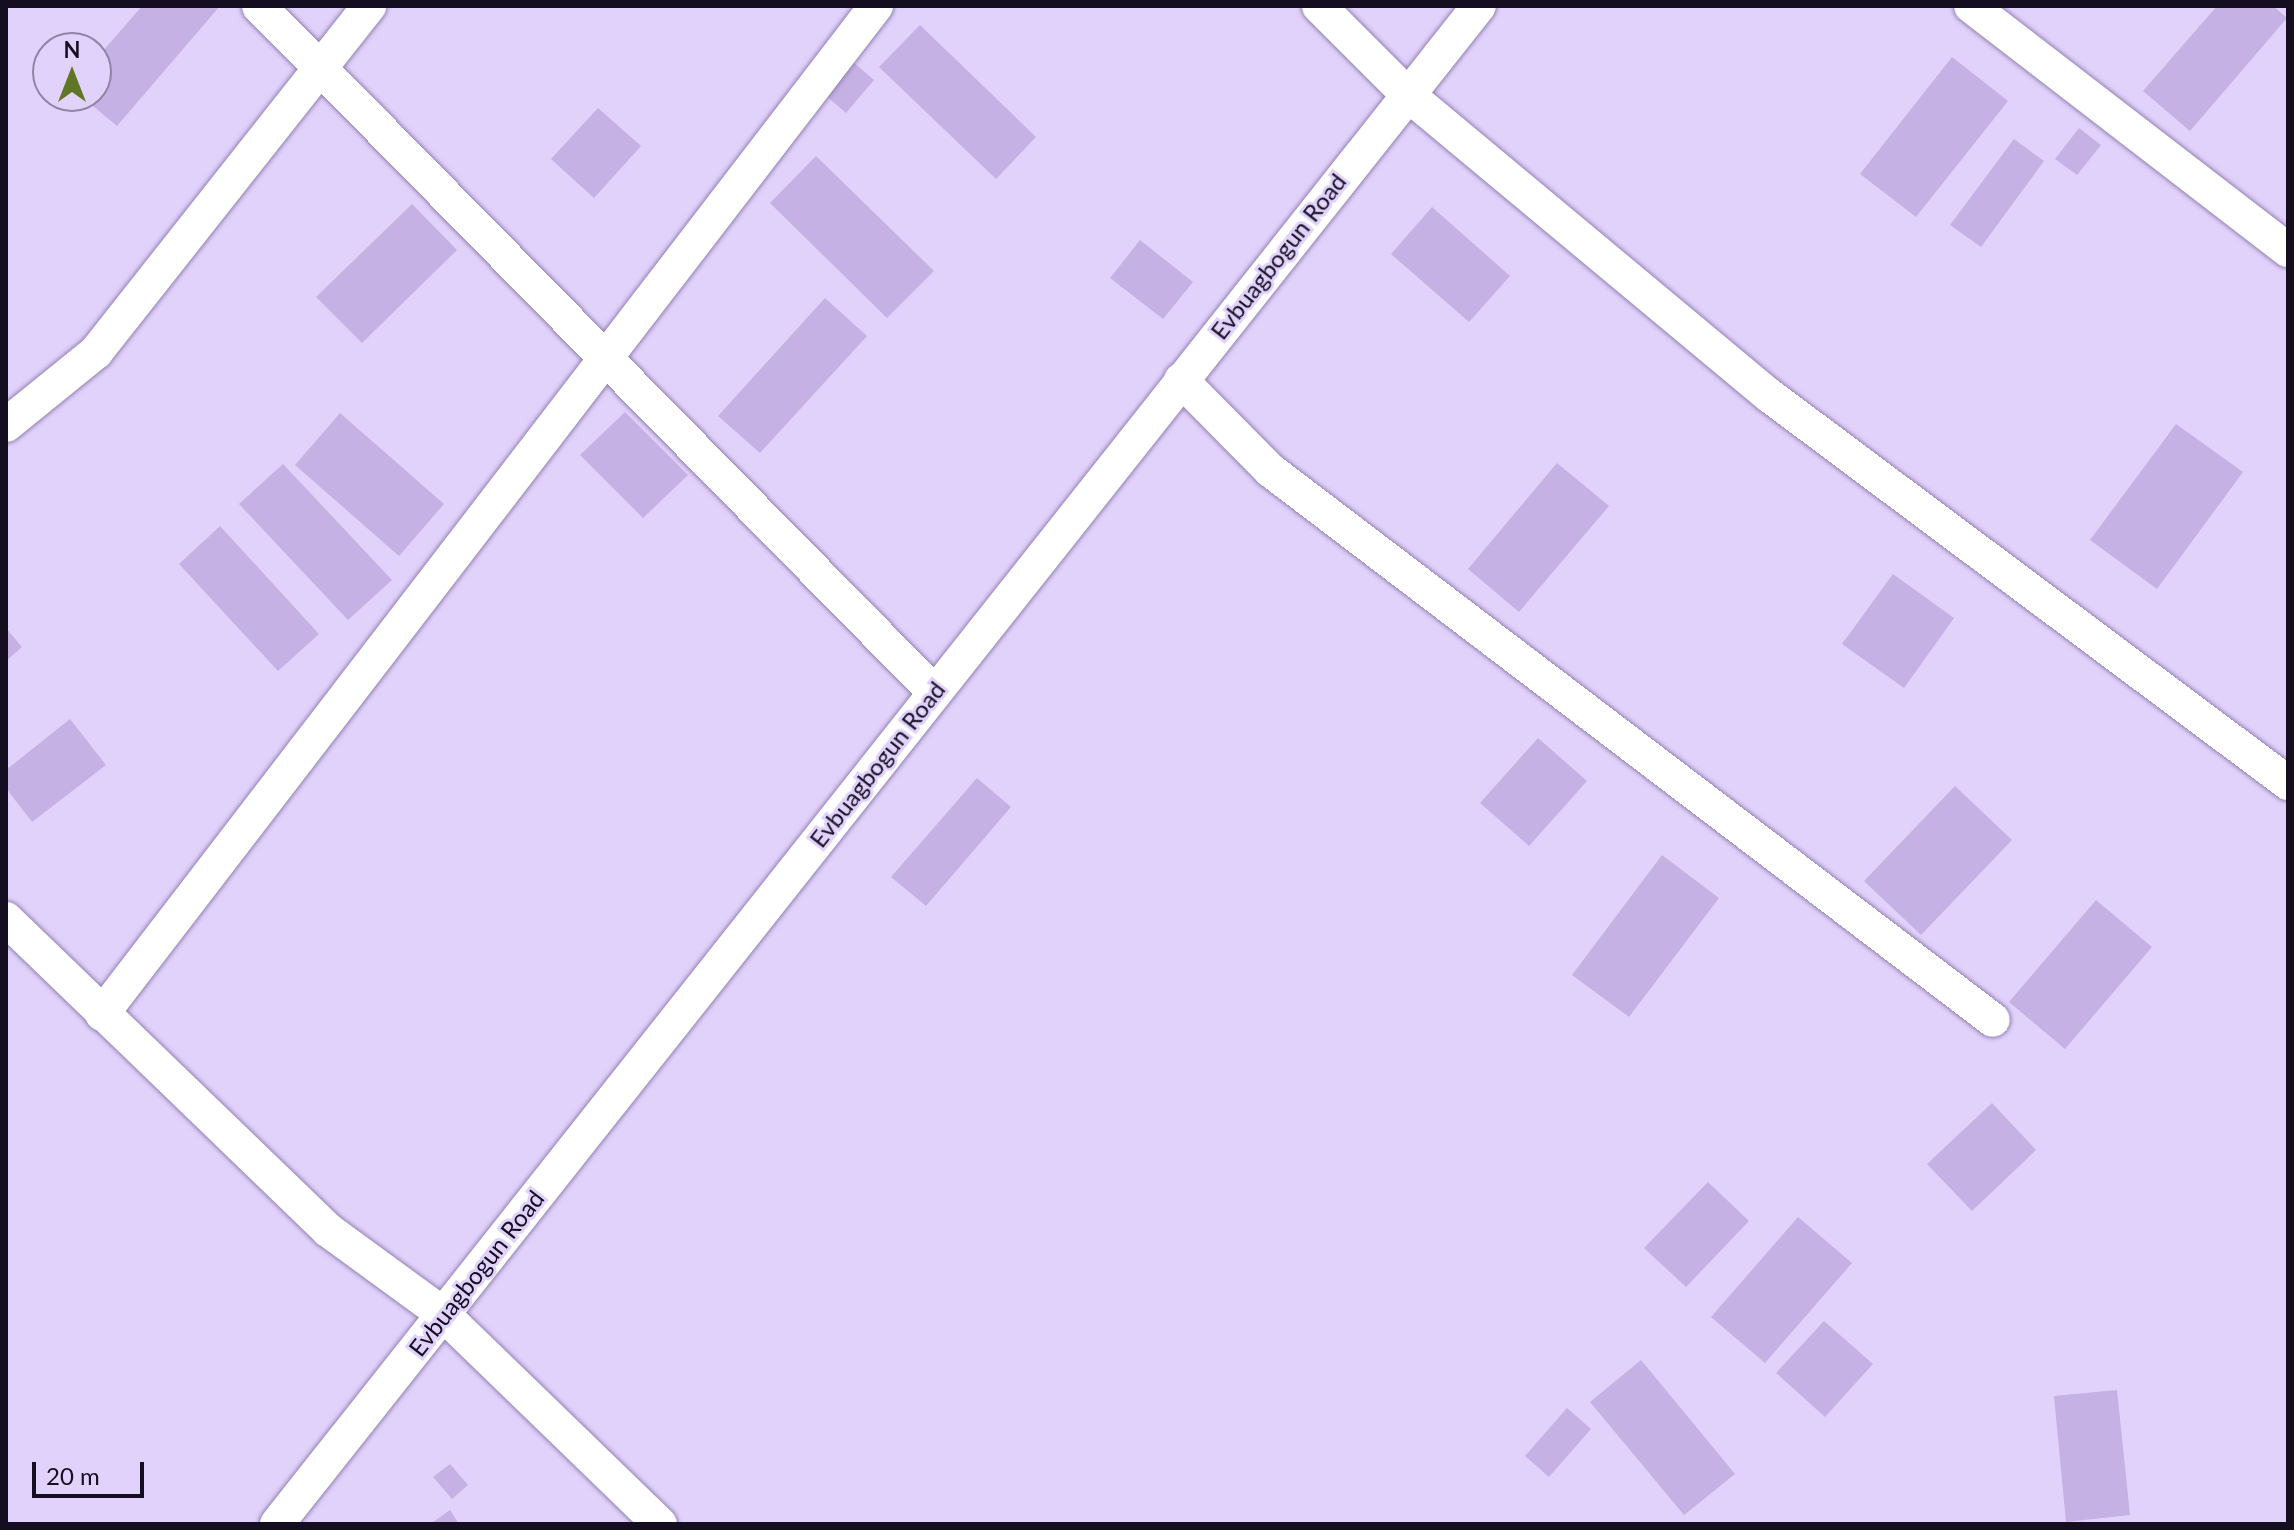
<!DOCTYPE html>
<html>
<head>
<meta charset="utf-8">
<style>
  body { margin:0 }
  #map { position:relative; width:2294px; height:1530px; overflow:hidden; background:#e1d2fc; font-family:Lato,sans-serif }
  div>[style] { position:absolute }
  .building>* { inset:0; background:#c5b1e4 }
  .roads { filter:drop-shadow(0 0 2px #9481b2) drop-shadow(0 0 2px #9481b2) }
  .minor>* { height:34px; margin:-17px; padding:0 17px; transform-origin:17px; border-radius:17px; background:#fff }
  span { translate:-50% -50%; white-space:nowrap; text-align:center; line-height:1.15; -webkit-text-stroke:6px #e1d2fc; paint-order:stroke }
  .street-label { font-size:24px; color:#150e20 }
  .frame { position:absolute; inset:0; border:8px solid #150e20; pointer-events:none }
  .north { position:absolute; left:32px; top:32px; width:80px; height:80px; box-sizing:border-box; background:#e1d2fc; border:2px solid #8f84a4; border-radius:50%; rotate:0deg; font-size:22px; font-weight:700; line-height:32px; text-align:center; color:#150e20 }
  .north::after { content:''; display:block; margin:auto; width:28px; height:36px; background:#617625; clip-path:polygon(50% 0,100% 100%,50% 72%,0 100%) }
  .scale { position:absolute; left:32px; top:1462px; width:112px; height:36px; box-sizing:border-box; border:4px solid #150e20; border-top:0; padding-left:10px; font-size:24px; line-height:28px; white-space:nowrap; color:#150e20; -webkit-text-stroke:6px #e1d2fc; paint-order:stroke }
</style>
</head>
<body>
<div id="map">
  <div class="building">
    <i style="clip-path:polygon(142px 6px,220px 6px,117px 126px,81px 96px,96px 96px,96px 59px)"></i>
    <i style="clip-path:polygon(2217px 6px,2273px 6px,2287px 18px,2190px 131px,2143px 91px)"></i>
    <i style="clip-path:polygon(920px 25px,1036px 137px,996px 179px,879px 67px)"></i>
    <i style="clip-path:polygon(1952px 57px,2008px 101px,1916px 217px,1860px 174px)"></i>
    <i style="clip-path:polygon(852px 61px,874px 80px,846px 113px,824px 94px)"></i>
    <i style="clip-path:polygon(598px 108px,641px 146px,594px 198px,551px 159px)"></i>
    <i style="clip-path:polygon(2079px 128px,2101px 145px,2077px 175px,2055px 159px)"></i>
    <i style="clip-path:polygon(2014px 139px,2044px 161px,1981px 247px,1950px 225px)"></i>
    <i style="clip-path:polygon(816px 156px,934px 271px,887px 318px,770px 203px)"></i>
    <i style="clip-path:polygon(412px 204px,457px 250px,362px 343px,316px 297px)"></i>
    <i style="clip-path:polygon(1432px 207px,1510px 276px,1469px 322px,1391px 254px)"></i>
    <i style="clip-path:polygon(1140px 240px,1193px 282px,1163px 319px,1110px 278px)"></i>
    <i style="clip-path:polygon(825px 298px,867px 336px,760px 453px,718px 416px)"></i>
    <i style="clip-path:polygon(625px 412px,688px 475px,643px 518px,580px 455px)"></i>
    <i style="clip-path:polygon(340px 413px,444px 504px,399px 556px,295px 465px)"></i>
    <i style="clip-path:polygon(2176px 424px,2243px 472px,2157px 589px,2090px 540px)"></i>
    <i style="clip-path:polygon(1557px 463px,1609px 506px,1519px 612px,1468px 569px)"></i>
    <i style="clip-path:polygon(283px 464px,392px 580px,348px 620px,239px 504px)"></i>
    <i style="clip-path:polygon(220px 526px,319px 634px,278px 671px,179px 564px)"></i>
    <i style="clip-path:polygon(1893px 574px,1954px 618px,1904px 688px,1842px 644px)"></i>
    <i style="clip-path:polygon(6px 628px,22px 647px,6px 661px)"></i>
    <i style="clip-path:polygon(70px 719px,106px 765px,32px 822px,6px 788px,6px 770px)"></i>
    <i style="clip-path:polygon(1538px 738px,1587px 781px,1529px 846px,1480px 803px)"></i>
    <i style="clip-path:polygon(977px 778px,1011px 807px,926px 906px,891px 877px)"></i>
    <i style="clip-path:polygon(1955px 786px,2012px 840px,1921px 935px,1864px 881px)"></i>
    <i style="clip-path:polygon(1662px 855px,1719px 898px,1629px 1017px,1572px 975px)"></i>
    <i style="clip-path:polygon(2096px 900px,2152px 947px,2065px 1049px,2009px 1002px)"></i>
    <i style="clip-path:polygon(1992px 1103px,2036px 1150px,1972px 1211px,1927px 1164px)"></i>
    <i style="clip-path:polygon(1708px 1182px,1749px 1221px,1686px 1287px,1644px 1248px)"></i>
    <i style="clip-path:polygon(1798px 1217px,1852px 1263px,1765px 1363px,1711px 1317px)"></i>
    <i style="clip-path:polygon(1824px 1321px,1873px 1364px,1825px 1417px,1776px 1373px)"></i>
    <i style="clip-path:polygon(1641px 1360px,1735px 1474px,1684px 1515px,1590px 1402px)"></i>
    <i style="clip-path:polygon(2117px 1390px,2130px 1515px,2066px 1522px,2054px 1396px)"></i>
    <i style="clip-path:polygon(1567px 1408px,1591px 1429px,1549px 1477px,1525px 1456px)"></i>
    <i style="clip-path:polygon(450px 1464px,468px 1485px,452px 1499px,433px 1477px)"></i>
    <i style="clip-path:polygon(450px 1510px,459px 1524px,430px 1524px)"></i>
  </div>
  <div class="roads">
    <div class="minor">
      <i style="left:259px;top:6px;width:962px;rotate:45.46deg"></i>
      <i style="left:1319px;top:6px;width:123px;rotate:45deg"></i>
      <i style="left:1406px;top:93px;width:474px;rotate:39.8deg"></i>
      <i style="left:1770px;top:396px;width:647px;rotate:36.76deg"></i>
      <i style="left:1971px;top:6px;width:400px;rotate:37.6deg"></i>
      <i style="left:1181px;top:380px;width:127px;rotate:45.3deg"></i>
      <i style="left:1270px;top:470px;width:908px;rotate:37.26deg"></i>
      <i style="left:6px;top:425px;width:116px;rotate:-39deg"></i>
      <i style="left:96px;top:352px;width:441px;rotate:-51.7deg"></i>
      <i style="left:6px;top:919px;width:448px;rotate:44deg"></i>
      <i style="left:328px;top:1230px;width:142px;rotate:36.1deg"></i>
      <i style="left:443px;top:1314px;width:302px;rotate:44.1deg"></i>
      <i style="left:102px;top:1014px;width:1271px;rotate:-52.48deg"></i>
      <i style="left:277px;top:1524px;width:1936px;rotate:-51.63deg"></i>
    </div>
  </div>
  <div class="street-label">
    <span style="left:1278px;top:256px;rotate:-52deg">Evbuagbogun Road</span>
    <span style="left:877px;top:764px;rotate:-52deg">Evbuagbogun Road</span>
    <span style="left:476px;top:1273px;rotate:-52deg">Evbuagbogun Road</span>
  </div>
  <div class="frame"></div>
  <div class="north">N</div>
  <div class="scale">20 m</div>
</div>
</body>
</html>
